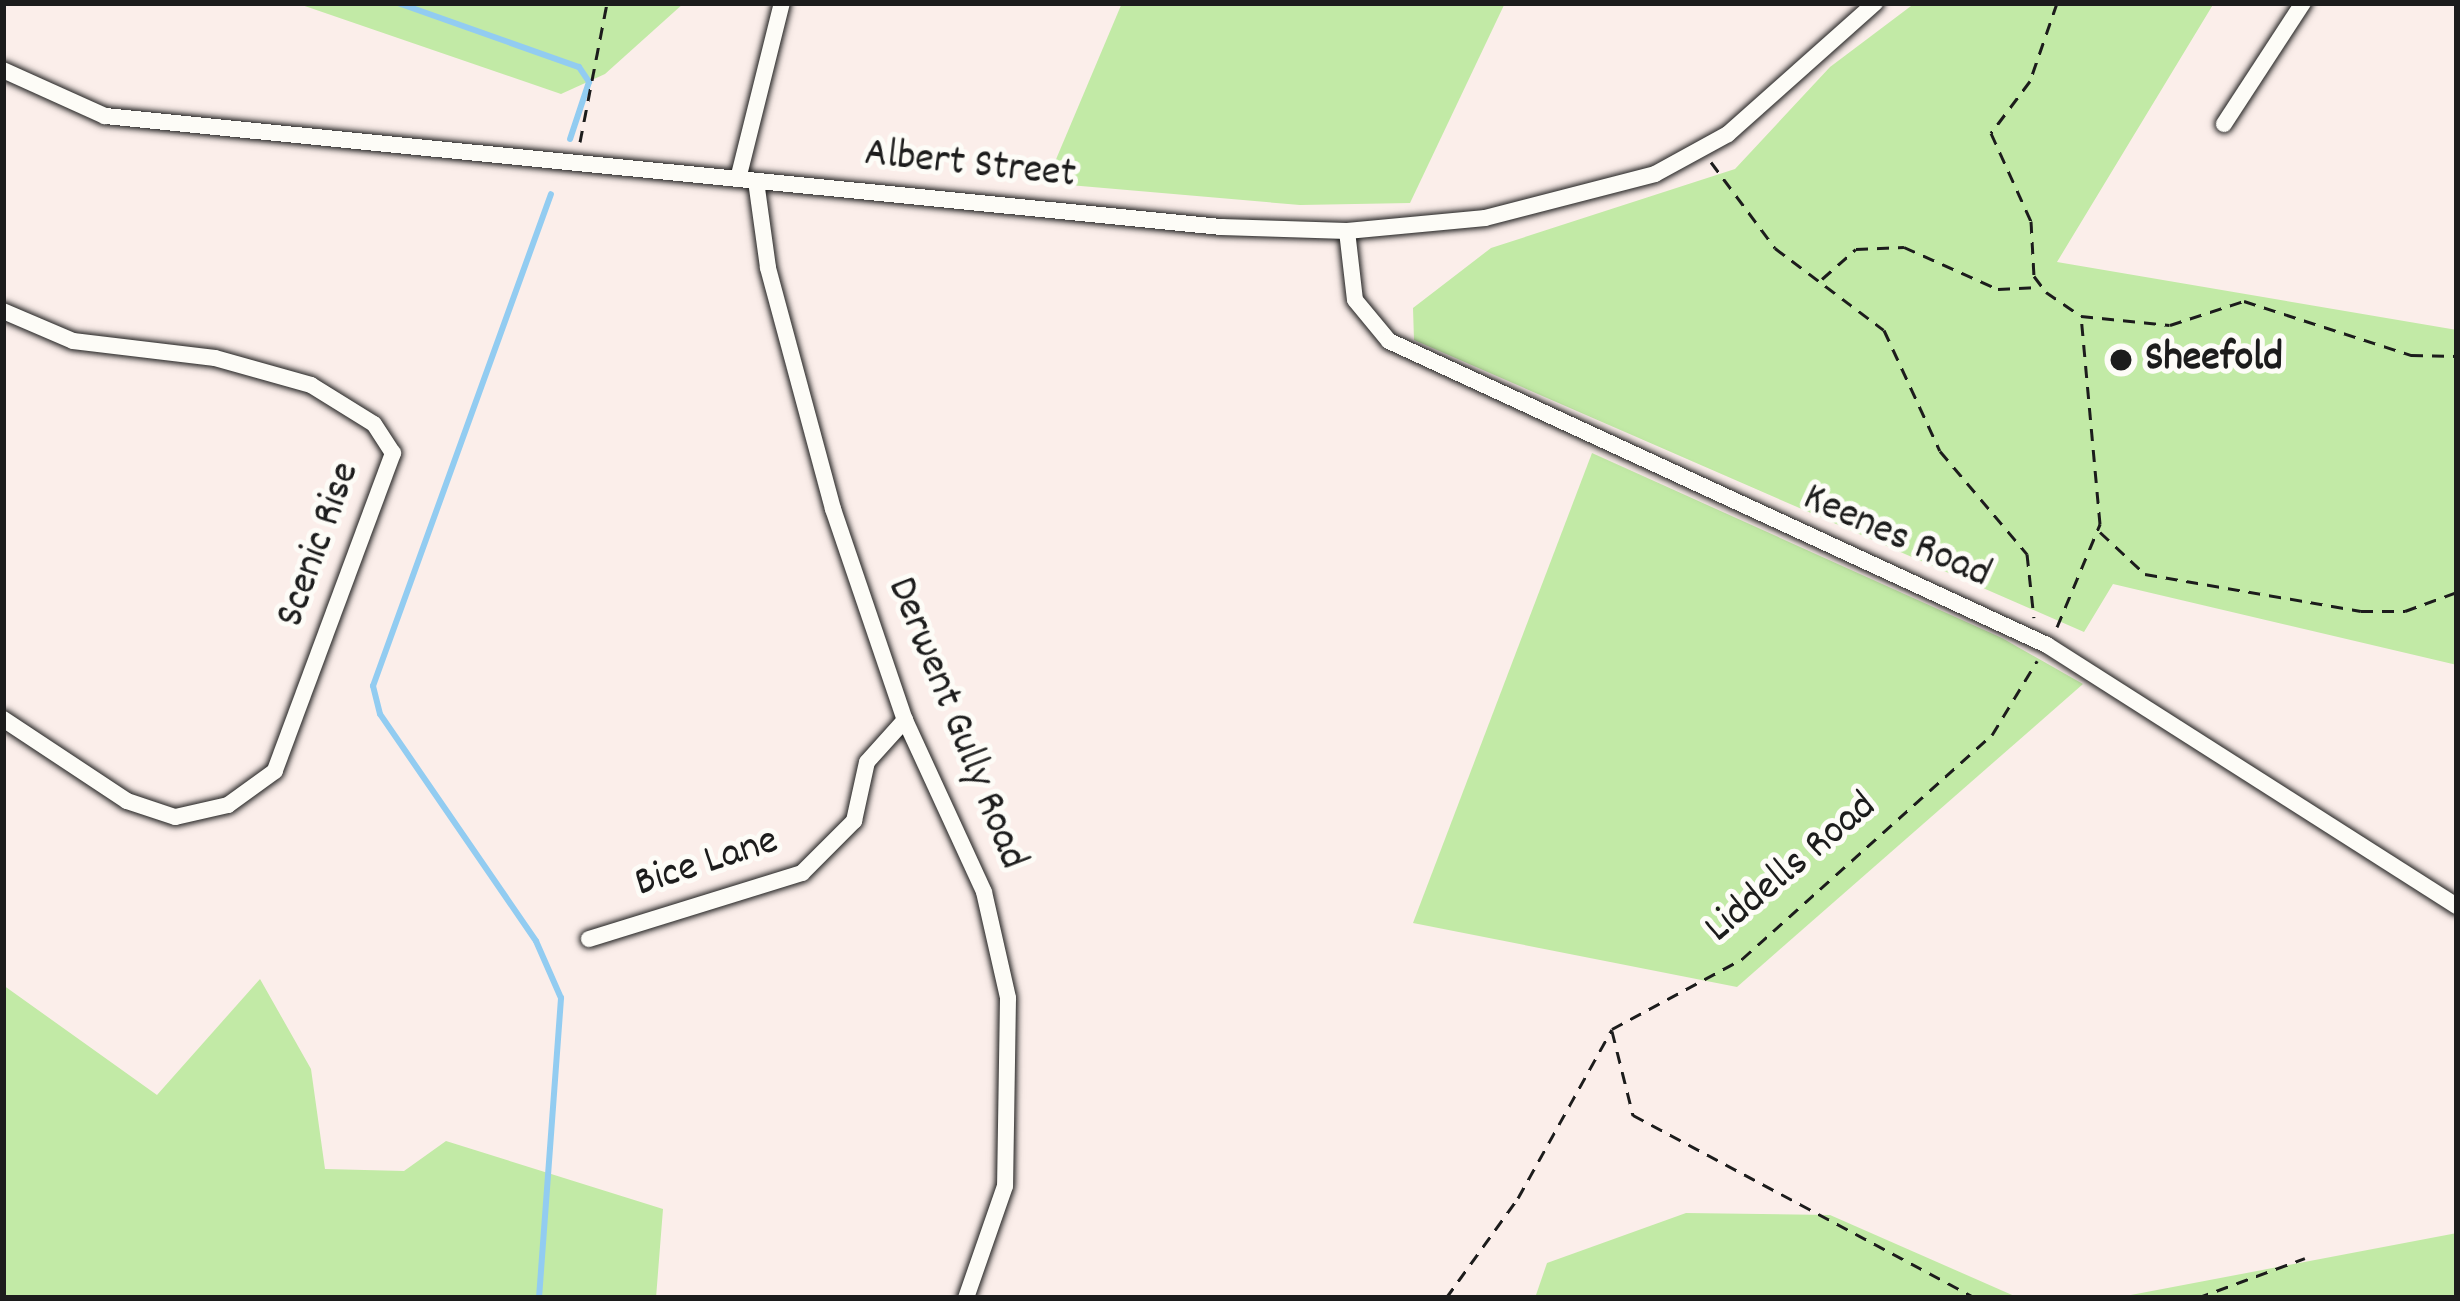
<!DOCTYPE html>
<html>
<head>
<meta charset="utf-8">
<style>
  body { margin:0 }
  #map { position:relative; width:2460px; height:1301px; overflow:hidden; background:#fbeeea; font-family:Dekko,sans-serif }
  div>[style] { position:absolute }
  .green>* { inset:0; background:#c2eaa6 }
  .stream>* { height:6px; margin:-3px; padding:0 3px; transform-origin:3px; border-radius:3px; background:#92ccf1 }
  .path>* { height:3px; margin-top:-1.5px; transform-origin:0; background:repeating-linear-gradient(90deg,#1c1c1c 0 12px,transparent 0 21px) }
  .roads { filter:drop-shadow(0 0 3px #1c1c1c) drop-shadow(0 0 3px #1c1c1c) }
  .minor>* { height:16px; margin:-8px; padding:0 8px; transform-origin:8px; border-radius:8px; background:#fdfcf7 }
  .dots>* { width:33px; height:33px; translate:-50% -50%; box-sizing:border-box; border:6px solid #fdfcf7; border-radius:50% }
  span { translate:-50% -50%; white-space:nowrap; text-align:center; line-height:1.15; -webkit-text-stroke:10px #fdfcf7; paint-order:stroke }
  .street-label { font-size:42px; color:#1c1c1c }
  .poi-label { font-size:42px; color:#1c1c1c; font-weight:700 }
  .left { translate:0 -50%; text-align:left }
  .frame { position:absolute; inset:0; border:6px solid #1c1c1c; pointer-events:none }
</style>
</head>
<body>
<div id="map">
  <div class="green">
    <i style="clip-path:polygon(296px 3px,684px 3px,605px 74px,561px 94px)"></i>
    <i style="clip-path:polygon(1122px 3px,1505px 3px,1410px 203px,1300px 205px,1046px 183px)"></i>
    <i style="clip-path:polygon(1915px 3px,2214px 3px,2057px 262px,2457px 330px,2457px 665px,2113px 584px,2084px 632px,1414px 340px,1413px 308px,1491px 248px,1735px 169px,1830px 67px)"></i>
    <i style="clip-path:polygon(1592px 453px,2002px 638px,2083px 684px,1737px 987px,1413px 923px)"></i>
    <i style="clip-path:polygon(260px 979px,311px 1069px,325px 1169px,404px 1171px,446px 1141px,663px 1209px,656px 1298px,3px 1298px,3px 985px,157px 1095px)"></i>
    <i style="clip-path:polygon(1686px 1213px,1830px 1215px,2019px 1298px,1535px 1298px,1547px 1263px)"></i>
    <i style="clip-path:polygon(2457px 1233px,2457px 1298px,2115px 1298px)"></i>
  </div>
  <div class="stream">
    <i style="left:398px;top:3px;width:192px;rotate:19.5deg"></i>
    <i style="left:579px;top:67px;width:18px;rotate:56deg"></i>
    <i style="left:589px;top:82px;width:60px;rotate:108.4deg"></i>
    <i style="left:539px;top:1298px;width:301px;rotate:-85.8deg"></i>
    <i style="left:561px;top:998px;width:62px;rotate:-113.7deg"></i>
    <i style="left:536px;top:941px;width:275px;rotate:-124.5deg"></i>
    <i style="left:380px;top:714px;width:29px;rotate:-104deg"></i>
    <i style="left:373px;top:686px;width:523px;rotate:-70.11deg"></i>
  </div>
  <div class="path">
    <i style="left:2057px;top:3px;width:83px;rotate:109.1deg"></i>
    <i style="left:2030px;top:81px;width:65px;rotate:126.9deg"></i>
    <i style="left:1991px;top:133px;width:97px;rotate:65.6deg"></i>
    <i style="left:2031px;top:221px;width:55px;rotate:86.9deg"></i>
    <i style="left:2034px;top:276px;width:20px;rotate:53deg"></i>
    <i style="left:2046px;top:292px;width:42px;rotate:34.4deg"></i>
    <i style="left:2081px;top:316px;width:89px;rotate:5.8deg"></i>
    <i style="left:2170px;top:325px;width:78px;rotate:-18deg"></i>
    <i style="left:2244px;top:301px;width:176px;rotate:17.9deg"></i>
    <i style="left:2411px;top:355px;width:46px;rotate:1.2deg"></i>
    <i style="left:580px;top:142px;width:142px;rotate:-79deg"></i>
    <i style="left:1711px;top:162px;width:107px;rotate:53.3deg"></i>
    <i style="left:1775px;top:248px;width:136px;rotate:37deg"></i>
    <i style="left:1884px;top:330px;width:133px;rotate:65.2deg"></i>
    <i style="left:1940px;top:451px;width:135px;rotate:49.8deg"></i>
    <i style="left:2027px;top:554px;width:64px;rotate:83.8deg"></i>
    <i style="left:1822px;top:279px;width:45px;rotate:-41.4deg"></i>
    <i style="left:1856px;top:249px;width:48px;rotate:-2.4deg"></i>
    <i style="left:1904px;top:247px;width:103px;rotate:24.1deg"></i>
    <i style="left:1998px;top:289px;width:42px;rotate:-2.7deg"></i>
    <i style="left:2100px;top:532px;width:62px;rotate:43deg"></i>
    <i style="left:2145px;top:574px;width:219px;rotate:9.7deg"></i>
    <i style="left:2361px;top:611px;width:44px"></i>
    <i style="left:2405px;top:611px;width:55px;rotate:-20.1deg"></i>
    <i style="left:2057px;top:627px;width:112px;rotate:-67.3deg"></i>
    <i style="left:2100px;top:524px;width:209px;rotate:-95.2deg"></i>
    <i style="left:1612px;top:1031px;width:87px;rotate:76deg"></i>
    <i style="left:1633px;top:1115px;width:389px;rotate:28.1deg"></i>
    <i style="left:1446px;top:1298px;width:123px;rotate:-54.2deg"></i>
    <i style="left:1518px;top:1198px;width:193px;rotate:-60.9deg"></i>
    <i style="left:1612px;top:1029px;width:148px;rotate:-28.3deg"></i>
    <i style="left:1742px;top:959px;width:336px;rotate:-41.9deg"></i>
    <i style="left:1992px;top:735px;width:87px;rotate:-58.7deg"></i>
    <i style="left:2197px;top:1298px;width:115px;rotate:-20.3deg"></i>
  </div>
  <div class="roads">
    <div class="minor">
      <i style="left:3px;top:70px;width:112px;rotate:24.3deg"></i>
      <i style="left:105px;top:116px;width:1122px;rotate:5.68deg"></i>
      <i style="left:1221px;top:227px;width:126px;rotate:1.8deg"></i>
      <i style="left:1347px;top:231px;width:139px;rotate:-5.4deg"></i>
      <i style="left:1485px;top:218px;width:176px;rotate:-14.5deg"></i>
      <i style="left:1655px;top:174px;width:83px;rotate:-28.7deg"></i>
      <i style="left:1728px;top:134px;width:197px;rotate:-41.7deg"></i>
      <i style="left:2224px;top:124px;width:145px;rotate:-56.9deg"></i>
      <i style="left:738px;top:179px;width:181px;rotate:-76deg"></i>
      <i style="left:756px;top:181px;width:88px;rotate:82.1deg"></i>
      <i style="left:768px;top:268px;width:250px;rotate:74.9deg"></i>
      <i style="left:833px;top:509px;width:223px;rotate:71.2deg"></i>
      <i style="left:905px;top:720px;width:189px;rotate:65.3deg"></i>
      <i style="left:984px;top:892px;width:109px;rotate:77.2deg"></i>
      <i style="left:1008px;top:998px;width:188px;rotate:90.9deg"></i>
      <i style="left:1005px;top:1186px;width:119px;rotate:109.2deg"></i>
      <i style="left:1347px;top:231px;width:69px;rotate:83.4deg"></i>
      <i style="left:1355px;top:300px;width:53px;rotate:50.3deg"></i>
      <i style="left:1389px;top:341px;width:725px;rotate:24.8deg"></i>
      <i style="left:2047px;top:645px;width:486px;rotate:32.5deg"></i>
      <i style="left:3px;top:311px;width:76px;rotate:23.2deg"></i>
      <i style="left:73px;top:341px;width:143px;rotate:6.8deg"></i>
      <i style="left:215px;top:358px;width:100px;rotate:15.7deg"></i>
      <i style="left:311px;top:385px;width:74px;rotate:31.8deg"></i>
      <i style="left:374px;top:424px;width:35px;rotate:57deg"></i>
      <i style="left:393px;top:453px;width:339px;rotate:110.4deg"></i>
      <i style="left:275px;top:771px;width:58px;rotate:144.1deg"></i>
      <i style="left:228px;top:805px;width:54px;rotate:167.2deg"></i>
      <i style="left:175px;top:817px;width:51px;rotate:-161.6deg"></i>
      <i style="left:127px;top:801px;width:149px;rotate:-146.5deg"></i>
      <i style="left:589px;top:939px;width:223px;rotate:-17.2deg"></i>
      <i style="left:802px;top:873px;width:74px;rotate:-45deg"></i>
      <i style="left:854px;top:821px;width:60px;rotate:-77.6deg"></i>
      <i style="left:867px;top:762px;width:57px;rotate:-47.9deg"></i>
    </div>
  </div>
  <div class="dots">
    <i style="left:2121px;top:360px;background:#1c1c1c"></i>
  </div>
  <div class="street-label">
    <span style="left:970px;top:166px;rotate:6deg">Albert Street</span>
    <span style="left:1896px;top:538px;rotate:24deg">Keenes Road</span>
    <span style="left:320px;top:545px;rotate:-70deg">Scenic Rise</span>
    <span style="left:955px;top:724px;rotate:68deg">Derwent Gully Road</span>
    <span style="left:707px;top:864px;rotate:-18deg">Bice Lane</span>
    <span style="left:1792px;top:869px;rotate:-40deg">Liddells Road</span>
  </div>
  <div class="poi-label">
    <span class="left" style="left:2145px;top:360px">Sheefold</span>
  </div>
  <div class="frame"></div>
</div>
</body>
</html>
